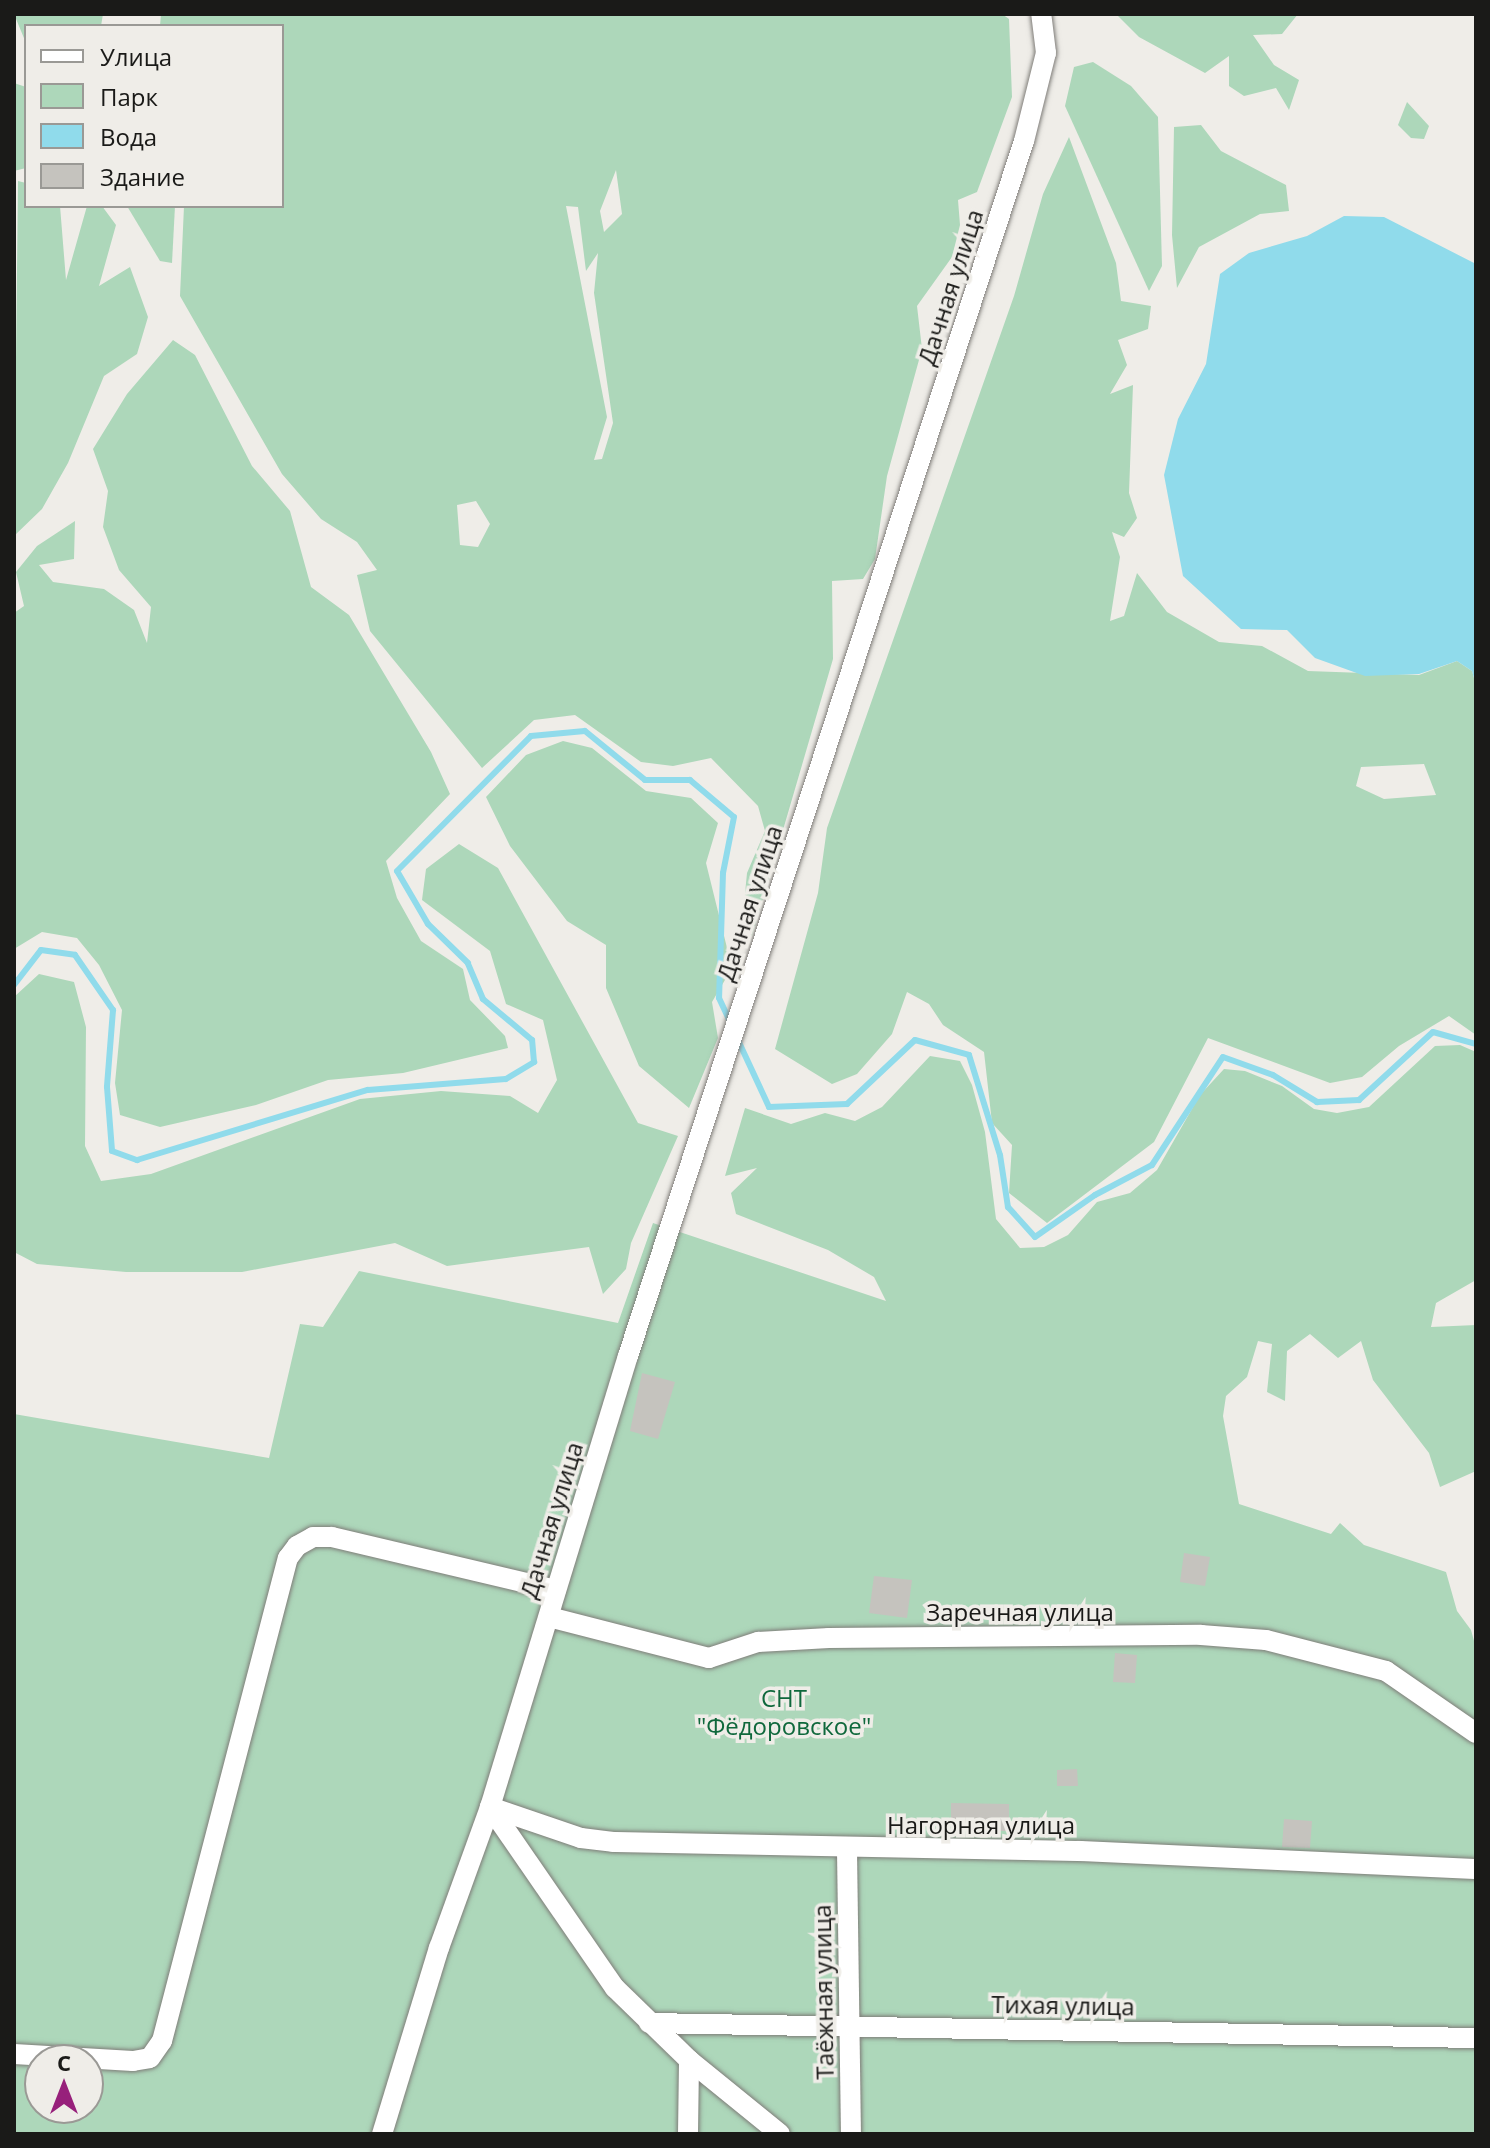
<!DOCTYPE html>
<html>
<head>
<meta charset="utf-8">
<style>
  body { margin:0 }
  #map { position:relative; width:1490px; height:2148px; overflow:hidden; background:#efede8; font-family:"Open Sans",sans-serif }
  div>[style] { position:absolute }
  .green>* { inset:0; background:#add7ba }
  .water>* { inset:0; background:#90dbeb }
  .stream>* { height:6px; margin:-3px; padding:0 3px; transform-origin:3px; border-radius:3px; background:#90dbeb }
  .building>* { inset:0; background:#c5c3be }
  .roads { filter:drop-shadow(0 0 2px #7f7d79) drop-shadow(0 0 2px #7f7d79) }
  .minor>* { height:20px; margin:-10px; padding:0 10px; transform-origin:10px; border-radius:10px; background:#fff }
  span { translate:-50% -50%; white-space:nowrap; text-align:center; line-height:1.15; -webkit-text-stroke:7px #efede8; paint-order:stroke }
  .street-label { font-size:24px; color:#1a1a18 }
  .park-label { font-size:24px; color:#0f683c }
  .frame { position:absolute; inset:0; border:16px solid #1a1a18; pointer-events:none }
  .legend { position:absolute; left:24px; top:24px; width:260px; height:184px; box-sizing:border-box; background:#efede8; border:2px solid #9a9995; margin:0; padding:10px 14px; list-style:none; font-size:24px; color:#1a1a18 }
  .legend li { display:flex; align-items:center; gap:16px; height:40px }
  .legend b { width:40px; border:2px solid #9a9995 }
  .north { position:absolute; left:24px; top:2044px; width:80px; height:80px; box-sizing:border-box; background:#efede8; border:2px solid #9a9995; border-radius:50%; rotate:0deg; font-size:22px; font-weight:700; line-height:32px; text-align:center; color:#1a1a18 }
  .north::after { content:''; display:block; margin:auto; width:28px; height:36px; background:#97207b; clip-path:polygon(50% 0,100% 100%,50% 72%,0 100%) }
</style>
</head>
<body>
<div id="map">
  <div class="green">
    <i style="clip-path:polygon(14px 14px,103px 14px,101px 26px,26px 26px,26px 43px)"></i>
    <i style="clip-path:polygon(evenodd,161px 14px,1002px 14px,1009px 19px,1012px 97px,977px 192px,958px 200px,960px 225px,952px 257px,917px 306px,922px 349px,887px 476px,875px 559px,863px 579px,832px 581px,833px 659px,752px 936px,742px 924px,747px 873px,765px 831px,758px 806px,711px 758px,673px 766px,641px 762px,575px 715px,534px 720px,482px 768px,370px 631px,357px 575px,377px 570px,357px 542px,321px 519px,282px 474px,180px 296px,184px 206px,282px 206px,282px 26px,160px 26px,161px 14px,616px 170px,622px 214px,604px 232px,600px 211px,616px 170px,161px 14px,566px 206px,578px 207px,586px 271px,598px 253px,594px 293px,613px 423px,602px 459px,594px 460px,607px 417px,566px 206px,161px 14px,476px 501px,490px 524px,478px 547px,460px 545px,457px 505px,476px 501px)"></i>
    <i style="clip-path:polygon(1116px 14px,1298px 14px,1282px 34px,1253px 35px,1274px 65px,1299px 80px,1289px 110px,1276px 88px,1244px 96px,1229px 86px,1229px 56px,1205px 73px,1139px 37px)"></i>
    <i style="clip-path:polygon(1093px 62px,1131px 86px,1158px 117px,1162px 266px,1149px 291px,1065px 106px,1074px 67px)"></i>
    <i style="clip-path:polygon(14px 83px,26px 87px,26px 168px,14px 171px)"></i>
    <i style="clip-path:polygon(1407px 102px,1429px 126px,1424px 139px,1411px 138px,1398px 125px)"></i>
    <i style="clip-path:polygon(1201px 125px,1221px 151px,1286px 185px,1289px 211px,1260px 214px,1199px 247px,1177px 288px,1172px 235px,1174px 127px)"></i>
    <i style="clip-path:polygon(evenodd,1069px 137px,1116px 263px,1121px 301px,1151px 306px,1148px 329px,1118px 340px,1127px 365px,1110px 394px,1133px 385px,1129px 493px,1137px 518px,1124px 537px,1112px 532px,1120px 557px,1110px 621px,1124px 616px,1137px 573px,1167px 612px,1219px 642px,1262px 646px,1308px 671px,1419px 675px,1457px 661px,1472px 671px,1476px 685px,1476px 1035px,1449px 1016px,1399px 1046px,1362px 1077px,1330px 1083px,1208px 1038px,1154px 1142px,1047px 1223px,1009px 1193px,1012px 1145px,992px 1123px,984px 1052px,943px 1025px,929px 1004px,907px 992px,892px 1034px,857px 1074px,832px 1084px,775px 1049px,818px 893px,827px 828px,1014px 296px,1043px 194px,1069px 137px,1424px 764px,1436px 795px,1384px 799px,1356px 786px,1361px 767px,1424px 764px)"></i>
    <i style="clip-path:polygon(18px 181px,26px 183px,26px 206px,60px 206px,66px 280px,87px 206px,102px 206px,116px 225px,99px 286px,130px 267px,148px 317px,137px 354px,104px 376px,68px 463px,42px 509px,14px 536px)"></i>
    <i style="clip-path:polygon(127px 206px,175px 206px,172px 263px,160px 261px)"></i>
    <i style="clip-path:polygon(173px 340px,195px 355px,252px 466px,290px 511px,311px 587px,349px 615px,431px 752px,450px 794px,386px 861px,397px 898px,421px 941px,463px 969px,470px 1000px,505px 1036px,508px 1048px,403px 1073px,328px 1080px,256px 1105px,160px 1127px,120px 1115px,115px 1083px,122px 1010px,99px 965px,77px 938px,42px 932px,14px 949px,14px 613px,24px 606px,16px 572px,37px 546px,75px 521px,74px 559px,39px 565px,53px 582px,104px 589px,134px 610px,147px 643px,151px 607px,119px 570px,103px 527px,108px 491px,93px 449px,127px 394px)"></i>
    <i style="clip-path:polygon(563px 741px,592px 748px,646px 791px,691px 798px,718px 823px,706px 863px,732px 968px,712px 1002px,718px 1038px,689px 1108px,639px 1066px,606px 988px,606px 945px,567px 921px,510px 846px,486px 797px,526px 755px)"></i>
    <i style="clip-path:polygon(459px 844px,498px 868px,638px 1123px,678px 1136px,631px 1243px,626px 1269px,603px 1294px,589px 1247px,447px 1266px,395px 1243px,242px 1272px,126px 1272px,37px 1264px,14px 1252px,14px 997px,39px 974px,74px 982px,86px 1027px,85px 1146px,101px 1181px,151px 1174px,360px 1099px,441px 1091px,510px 1096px,538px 1113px,557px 1080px,543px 1020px,506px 1004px,490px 951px,422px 900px,426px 869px)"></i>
    <i style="clip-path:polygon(evenodd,1460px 1045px,1476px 1052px,1476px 1280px,1436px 1303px,1431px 1327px,1476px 1325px,1476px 1471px,1440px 1487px,1429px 1453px,1373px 1380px,1361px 1341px,1338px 1358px,1310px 1334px,1287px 1351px,1285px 1401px,1267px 1392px,1272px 1344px,1258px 1341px,1247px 1377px,1226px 1396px,1223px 1416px,1239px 1504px,1331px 1534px,1340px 1523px,1364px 1545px,1446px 1572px,1457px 1611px,1471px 1630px,1476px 1648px,1476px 2134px,14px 2134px,14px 1414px,269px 1458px,300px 1324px,323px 1327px,359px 1271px,618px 1323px,653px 1223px,886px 1301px,874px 1277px,828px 1250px,736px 1214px,731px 1193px,757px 1168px,725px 1176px,745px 1108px,791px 1124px,825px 1113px,855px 1121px,882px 1107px,930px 1056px,960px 1061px,972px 1085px,985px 1132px,996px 1219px,1020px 1248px,1044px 1247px,1068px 1235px,1097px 1202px,1130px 1193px,1157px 1170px,1200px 1095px,1224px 1069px,1245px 1071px,1282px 1086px,1314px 1109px,1337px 1113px,1369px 1107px,1435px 1046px,1460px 1045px,40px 2060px,88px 2060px,88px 2108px,40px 2108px,40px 2060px)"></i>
  </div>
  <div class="water">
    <i style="clip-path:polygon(1344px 216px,1384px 217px,1476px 264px,1476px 685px,1472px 671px,1457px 661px,1419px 674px,1365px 676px,1315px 658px,1287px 630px,1241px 629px,1183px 576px,1164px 475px,1178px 419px,1206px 364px,1220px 274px,1249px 253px,1307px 236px)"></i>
  </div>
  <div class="stream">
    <i style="left:14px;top:985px;width:44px;rotate:-52.4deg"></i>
    <i style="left:41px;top:950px;width:34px;rotate:8deg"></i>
    <i style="left:75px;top:955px;width:67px;rotate:55.4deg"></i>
    <i style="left:113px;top:1010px;width:77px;rotate:94.5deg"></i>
    <i style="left:107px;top:1087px;width:64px;rotate:85.5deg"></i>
    <i style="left:112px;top:1151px;width:27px;rotate:20deg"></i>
    <i style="left:137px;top:1160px;width:241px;rotate:-16.9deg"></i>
    <i style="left:368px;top:1090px;width:138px;rotate:-4.6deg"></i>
    <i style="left:506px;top:1079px;width:33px;rotate:-31deg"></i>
    <i style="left:534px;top:1062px;width:22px;rotate:-95deg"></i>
    <i style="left:532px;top:1040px;width:64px;rotate:-140.1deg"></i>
    <i style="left:483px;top:999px;width:39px;rotate:-113deg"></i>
    <i style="left:468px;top:963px;width:56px;rotate:-135.7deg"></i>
    <i style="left:428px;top:924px;width:61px;rotate:-120.3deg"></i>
    <i style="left:397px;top:871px;width:190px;rotate:-45.2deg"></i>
    <i style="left:531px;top:736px;width:54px;rotate:-5.3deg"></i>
    <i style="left:585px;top:731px;width:77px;rotate:39.2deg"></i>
    <i style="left:645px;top:780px;width:45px"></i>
    <i style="left:690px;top:780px;width:57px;rotate:40.1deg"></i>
    <i style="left:734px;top:817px;width:57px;rotate:101.1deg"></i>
    <i style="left:723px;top:873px;width:125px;rotate:91.8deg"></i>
    <i style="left:719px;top:998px;width:29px;rotate:65deg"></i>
    <i style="left:737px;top:1038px;width:76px;rotate:65.1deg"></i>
    <i style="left:769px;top:1107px;width:78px;rotate:-2.2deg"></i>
    <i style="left:847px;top:1104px;width:93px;rotate:-43.3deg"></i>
    <i style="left:915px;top:1040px;width:56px;rotate:15.5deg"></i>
    <i style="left:969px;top:1055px;width:105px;rotate:72.8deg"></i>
    <i style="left:1000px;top:1155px;width:53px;rotate:81.3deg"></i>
    <i style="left:1008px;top:1207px;width:40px;rotate:48deg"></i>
    <i style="left:1035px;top:1237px;width:73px;rotate:-35deg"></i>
    <i style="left:1095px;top:1195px;width:64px;rotate:-27.8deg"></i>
    <i style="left:1152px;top:1165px;width:129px;rotate:-56.7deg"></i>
    <i style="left:1223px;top:1057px;width:53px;rotate:19.8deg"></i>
    <i style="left:1273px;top:1075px;width:52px;rotate:31.5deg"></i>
    <i style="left:1317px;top:1102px;width:42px;rotate:-2.7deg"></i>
    <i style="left:1359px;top:1100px;width:100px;rotate:-42.6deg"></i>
    <i style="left:1433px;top:1032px;width:45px;rotate:15.6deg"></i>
  </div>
  <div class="building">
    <i style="clip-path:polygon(642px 1373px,675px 1382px,658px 1439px,630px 1431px)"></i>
    <i style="clip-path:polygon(1184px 1553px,1210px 1557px,1205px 1586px,1180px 1582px)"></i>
    <i style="clip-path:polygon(874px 1576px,912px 1580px,907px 1618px,869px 1613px)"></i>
    <i style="clip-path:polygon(1115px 1653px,1137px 1655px,1135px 1683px,1113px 1682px)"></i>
    <i style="clip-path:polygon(1077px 1769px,1078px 1786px,1057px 1786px,1057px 1770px)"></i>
    <i style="clip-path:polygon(951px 1803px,1009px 1804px,1009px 1831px,951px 1831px)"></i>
    <i style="clip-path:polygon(1284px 1819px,1312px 1821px,1310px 1848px,1282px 1847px)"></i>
  </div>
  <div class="roads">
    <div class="minor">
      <i style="left:549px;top:1617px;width:165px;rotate:14.4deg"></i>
      <i style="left:709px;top:1658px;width:52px;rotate:-18.1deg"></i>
      <i style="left:758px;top:1642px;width:71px;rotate:-3.2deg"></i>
      <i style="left:829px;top:1638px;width:372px;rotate:-0.5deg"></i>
      <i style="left:1201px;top:1635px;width:65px;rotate:4.4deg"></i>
      <i style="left:1266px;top:1640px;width:124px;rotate:14.5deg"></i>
      <i style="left:1386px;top:1671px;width:109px;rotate:34.6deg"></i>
      <i style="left:490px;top:1807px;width:96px;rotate:18.8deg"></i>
      <i style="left:581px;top:1838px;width:32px;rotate:7deg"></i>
      <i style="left:613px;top:1842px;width:467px;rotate:1.1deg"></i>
      <i style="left:1080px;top:1851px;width:396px;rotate:2.6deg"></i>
      <i style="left:490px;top:1807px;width:220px;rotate:55.4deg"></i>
      <i style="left:615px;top:1988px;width:103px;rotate:44.2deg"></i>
      <i style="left:689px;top:2060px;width:117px;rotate:39.1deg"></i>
      <i style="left:847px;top:1850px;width:284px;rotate:89.2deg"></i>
      <i style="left:649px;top:2023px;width:827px;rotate:1.04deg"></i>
      <i style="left:14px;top:2054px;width:119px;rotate:3.4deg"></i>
      <i style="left:133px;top:2061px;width:17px;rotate:-10deg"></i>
      <i style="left:150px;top:2058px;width:21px;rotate:-55deg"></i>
      <i style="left:162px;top:2041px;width:499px;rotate:-75.4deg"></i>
      <i style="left:288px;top:1558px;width:15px;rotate:-53deg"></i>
      <i style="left:297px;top:1546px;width:18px;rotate:-29deg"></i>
      <i style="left:313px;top:1537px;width:19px"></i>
      <i style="left:332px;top:1537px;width:230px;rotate:13.3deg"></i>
      <i style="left:382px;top:2134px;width:195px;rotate:-73deg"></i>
      <i style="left:439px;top:1948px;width:150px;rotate:-70.1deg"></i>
      <i style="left:490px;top:1807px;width:472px;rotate:-73deg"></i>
      <i style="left:628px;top:1356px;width:1278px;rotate:-71.95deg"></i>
      <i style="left:1024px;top:141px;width:91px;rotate:-76deg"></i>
      <i style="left:1046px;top:53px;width:39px;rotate:-97deg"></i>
      <i style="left:688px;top:2134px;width:74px;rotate:-89.2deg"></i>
    </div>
  </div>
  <div class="street-label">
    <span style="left:950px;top:287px;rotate:-72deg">Дачная улица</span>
    <span style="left:749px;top:903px;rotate:-72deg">Дачная улица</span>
    <span style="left:551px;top:1520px;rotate:-73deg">Дачная улица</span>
    <span style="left:1020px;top:1612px">Заречная улица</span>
    <span style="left:981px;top:1825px">Нагорная улица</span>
    <span style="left:823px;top:1992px;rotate:-91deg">Таёжная улица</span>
    <span style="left:1063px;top:2005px;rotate:1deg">Тихая улица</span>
  </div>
  <div class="park-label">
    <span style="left:784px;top:1712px">СНТ<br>"Фёдоровское"</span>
  </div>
  <div class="frame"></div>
  <ul class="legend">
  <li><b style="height:10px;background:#fff"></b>Улица</li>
  <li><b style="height:22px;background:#add7ba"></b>Парк</li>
  <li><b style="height:22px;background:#90dbeb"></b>Вода</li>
  <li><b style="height:22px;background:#c5c3be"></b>Здание</li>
  </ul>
  <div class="north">С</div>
</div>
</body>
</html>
